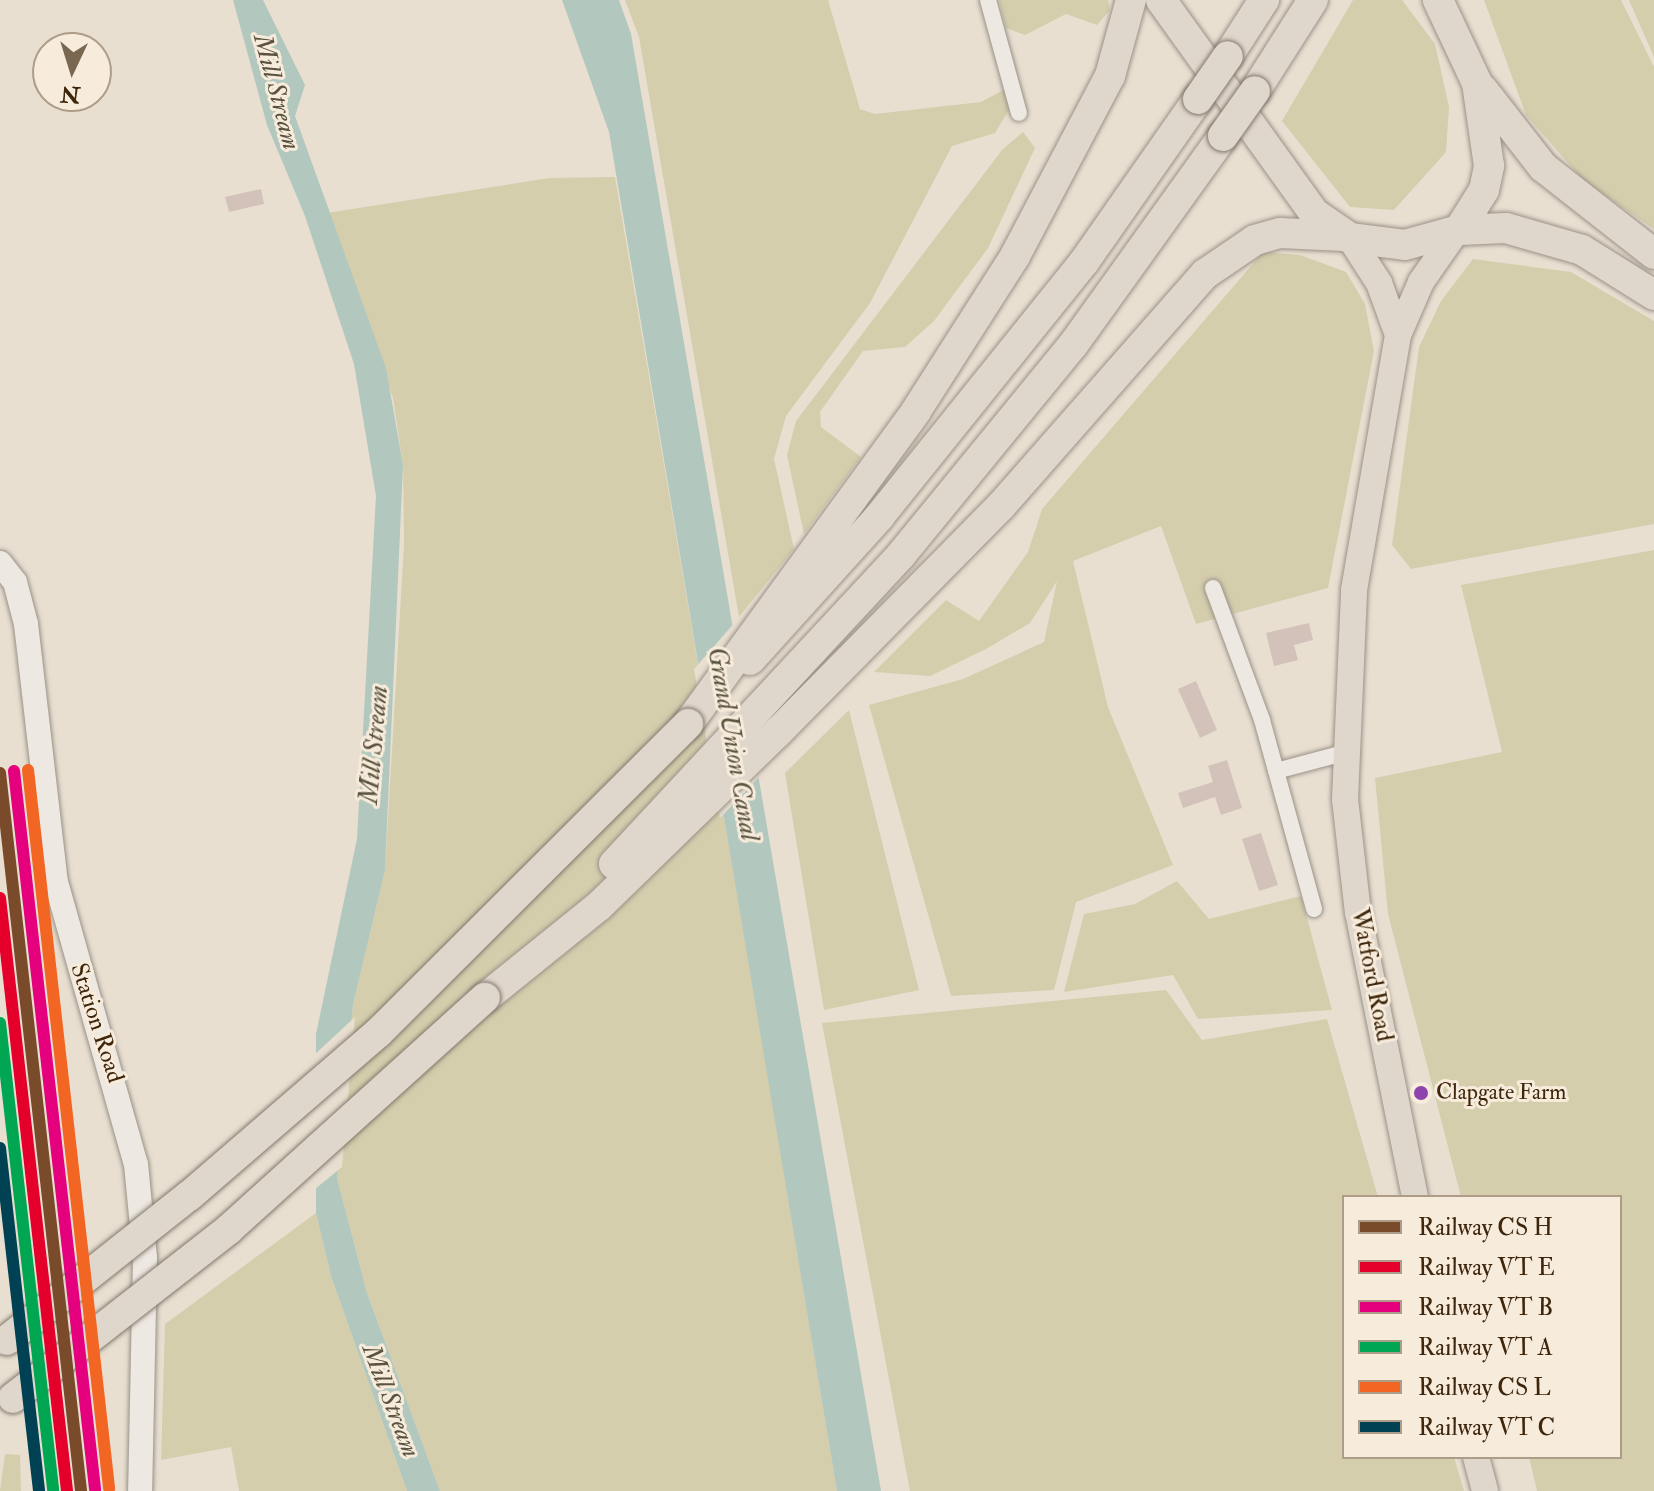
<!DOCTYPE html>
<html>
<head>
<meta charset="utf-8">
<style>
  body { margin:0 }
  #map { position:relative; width:1654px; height:1491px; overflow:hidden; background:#e8dfd1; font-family:"IM FELL Double Pica",serif }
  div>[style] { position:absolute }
  .green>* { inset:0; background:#d4cead }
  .water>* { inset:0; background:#b2c7bd }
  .pier>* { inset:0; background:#e8dfd1 }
  .building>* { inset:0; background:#d3c2b9 }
  .roads { filter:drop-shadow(0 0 2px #9a9287) drop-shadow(0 0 2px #9a9287) }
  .street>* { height:16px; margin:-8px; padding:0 8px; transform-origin:8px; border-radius:8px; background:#ede8e1 }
  .secondary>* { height:24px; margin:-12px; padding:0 12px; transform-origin:12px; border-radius:12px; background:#ede8e1 }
  .primary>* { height:26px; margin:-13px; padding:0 13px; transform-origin:13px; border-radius:13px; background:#e0d7cc }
  .highway>* { height:30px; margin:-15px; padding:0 15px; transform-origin:15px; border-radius:15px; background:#e0d7cc }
  .bridges { filter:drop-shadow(0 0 2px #81796d) drop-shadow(0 0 2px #81796d) }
  .highway-bridge>* { height:30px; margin:-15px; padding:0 15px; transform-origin:15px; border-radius:15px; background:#e0d7cc }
  .rail-1>* { height:12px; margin:-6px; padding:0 6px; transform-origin:6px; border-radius:6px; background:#7a4b2a }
  .rail-2>* { height:12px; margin:-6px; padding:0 6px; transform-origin:6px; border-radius:6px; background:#e4002b }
  .rail-3>* { height:12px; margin:-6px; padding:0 6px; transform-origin:6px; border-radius:6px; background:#e5007d }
  .rail-4>* { height:12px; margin:-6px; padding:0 6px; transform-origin:6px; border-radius:6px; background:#00a651 }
  .rail-5>* { height:12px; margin:-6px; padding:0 6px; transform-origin:6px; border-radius:6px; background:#f26522 }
  .rail-6>* { height:12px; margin:-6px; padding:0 6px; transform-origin:6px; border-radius:6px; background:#004153 }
  .dots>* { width:22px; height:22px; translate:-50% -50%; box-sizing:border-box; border:4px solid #f7ebdb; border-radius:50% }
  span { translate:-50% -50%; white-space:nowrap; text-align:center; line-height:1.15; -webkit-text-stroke:6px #f7ebdb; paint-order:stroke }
  .bus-label { font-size:22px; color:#3d260c }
  .left { translate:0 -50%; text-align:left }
  .street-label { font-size:24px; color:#3d260c }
  .water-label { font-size:26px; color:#59533f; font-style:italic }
  .legend { position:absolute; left:1342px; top:1195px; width:280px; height:264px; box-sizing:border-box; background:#f7ebdb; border:2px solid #ad9c88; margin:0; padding:10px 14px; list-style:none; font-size:24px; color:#3d260c }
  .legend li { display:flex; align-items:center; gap:16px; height:40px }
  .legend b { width:40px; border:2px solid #ad9c88 }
  .north { position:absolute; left:32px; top:32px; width:80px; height:80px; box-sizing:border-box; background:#f7ebdb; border:2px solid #ad9c88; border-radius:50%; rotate:184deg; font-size:22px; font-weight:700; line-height:32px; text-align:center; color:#3d260c }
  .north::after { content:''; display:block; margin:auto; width:28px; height:36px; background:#796751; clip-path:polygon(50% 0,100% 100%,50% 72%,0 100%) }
</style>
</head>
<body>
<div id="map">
  <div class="green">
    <i style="clip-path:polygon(625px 0,828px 0,860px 109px,875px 114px,981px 102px,1005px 89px,1009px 110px,995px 133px,952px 146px,870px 303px,786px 416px,774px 459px,794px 549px,739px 617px,639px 37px)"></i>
    <i style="clip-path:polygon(999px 0,1108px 0,1110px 10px,1097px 25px,1066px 14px,1025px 35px,1006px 28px)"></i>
    <i style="clip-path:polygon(1353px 0,1402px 0,1435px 44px,1449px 107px,1446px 152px,1394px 210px,1350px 207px,1282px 121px)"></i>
    <i style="clip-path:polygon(1484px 0,1621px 0,1654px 67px,1654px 229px,1583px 180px,1526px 115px)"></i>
    <i style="clip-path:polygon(1629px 0,1654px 0,1654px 57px)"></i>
    <i style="clip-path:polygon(1023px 132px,1035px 148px,988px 248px,934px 321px,905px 347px,863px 351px,820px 412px,821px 427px,861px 457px,804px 534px,787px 455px,796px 421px,1002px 150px)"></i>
    <i style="clip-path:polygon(615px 177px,744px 934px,837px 1491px,440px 1491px,367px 1293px,337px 1178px,353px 1005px,385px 870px,404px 544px,403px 465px,393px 398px,327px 213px,549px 178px)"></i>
    <i style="clip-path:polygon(1263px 252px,1300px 255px,1346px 272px,1365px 304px,1374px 351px,1328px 588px,1196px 624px,1161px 526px,1073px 561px,1108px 707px,1173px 865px,1076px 902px,1054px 990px,951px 996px,869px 705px,963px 679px,1044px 642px,1057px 581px,1030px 623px,986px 649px,930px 676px,874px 672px,946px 600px,979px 621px,1028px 552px,1042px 509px)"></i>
    <i style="clip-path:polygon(1473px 259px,1571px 272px,1654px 321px,1654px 524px,1411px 569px,1392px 545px,1419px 347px,1441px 301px)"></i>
    <i style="clip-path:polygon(1654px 550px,1654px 1491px,1537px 1491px,1529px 1457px,1620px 1457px,1620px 1197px,1461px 1197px,1388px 914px,1375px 778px,1502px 752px,1461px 585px)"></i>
    <i style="clip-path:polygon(849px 710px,919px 990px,824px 1010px,785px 773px)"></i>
    <i style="clip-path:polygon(1177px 881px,1209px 919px,1301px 896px,1332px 1010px,1198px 1019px,1173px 975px,1064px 992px,1084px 914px,1135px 904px)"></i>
    <i style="clip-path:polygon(1166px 990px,1202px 1040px,1327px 1019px,1378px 1197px,1344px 1197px,1344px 1457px,1454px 1457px,1464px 1491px,910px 1491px,822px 1023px)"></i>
    <i style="clip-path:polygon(316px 1213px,331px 1276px,407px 1491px,239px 1491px,231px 1447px,161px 1460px,165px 1324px)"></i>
    <i style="clip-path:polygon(5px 1454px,20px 1455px,21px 1491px,0 1491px)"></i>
  </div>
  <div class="water">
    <i style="clip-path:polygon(233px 0,263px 0,305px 85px,295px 116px,386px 368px,403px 465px,385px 870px,353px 1005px,337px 1178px,367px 1293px,440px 1491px,407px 1491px,331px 1276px,316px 1213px,316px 1034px,357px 839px,376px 496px,354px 364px,305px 216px,267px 125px)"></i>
    <i style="clip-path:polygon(562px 0,619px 0,631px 34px,881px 1491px,837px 1491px,609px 132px)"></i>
  </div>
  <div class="pier">
    <i style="clip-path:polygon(737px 620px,763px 773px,720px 818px,694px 669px)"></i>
    <i style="clip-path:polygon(355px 1017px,342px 1167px,310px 1193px,312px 1057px)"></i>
  </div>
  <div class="building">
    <i style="clip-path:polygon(261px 189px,264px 204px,229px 212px,225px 197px)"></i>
    <i style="clip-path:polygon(1309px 623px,1313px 640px,1294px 645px,1298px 660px,1274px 666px,1266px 633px)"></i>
    <i style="clip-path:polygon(1196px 681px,1217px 730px,1200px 738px,1178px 689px)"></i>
    <i style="clip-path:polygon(1227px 760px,1242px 808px,1221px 815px,1215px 797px,1183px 808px,1178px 793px,1213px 782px,1208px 766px)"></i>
    <i style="clip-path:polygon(1261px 833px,1278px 885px,1259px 891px,1242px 839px)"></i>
  </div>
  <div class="roads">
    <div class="street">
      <i style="left:988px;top:0;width:117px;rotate:74.7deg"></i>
      <i style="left:1213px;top:588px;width:141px;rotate:69.6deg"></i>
      <i style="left:1262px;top:720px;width:196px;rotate:74.6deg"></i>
      <i style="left:1276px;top:771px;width:74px;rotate:-14.8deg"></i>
    </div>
    <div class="secondary">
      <i style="left:0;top:563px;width:24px;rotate:52deg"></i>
      <i style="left:15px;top:582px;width:43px;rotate:75.3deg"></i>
      <i style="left:26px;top:624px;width:260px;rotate:83.4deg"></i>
      <i style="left:56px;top:882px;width:293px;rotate:74.2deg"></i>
      <i style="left:136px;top:1164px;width:94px;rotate:84.5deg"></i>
      <i style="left:145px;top:1258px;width:233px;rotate:91.2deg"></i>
    </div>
    <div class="primary">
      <i style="left:1350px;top:238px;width:54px;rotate:57.2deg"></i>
      <i style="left:1379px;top:283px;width:55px;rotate:69.9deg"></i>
      <i style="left:1415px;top:1197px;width:290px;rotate:-101.3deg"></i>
      <i style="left:1358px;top:913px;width:115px;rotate:-96.5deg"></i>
      <i style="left:1345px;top:799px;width:209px;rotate:-87.5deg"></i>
      <i style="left:1354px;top:590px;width:259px;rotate:-80.2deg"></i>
      <i style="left:1398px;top:335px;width:58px;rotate:-66.5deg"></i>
      <i style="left:1421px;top:282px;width:60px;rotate:-55.2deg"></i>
      <i style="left:1476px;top:1457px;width:35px;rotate:75deg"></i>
    </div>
    <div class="highway">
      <i style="left:1161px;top:0;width:264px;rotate:54.3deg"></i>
      <i style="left:1315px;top:214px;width:42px;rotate:34.4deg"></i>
      <i style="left:1350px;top:238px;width:55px;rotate:7.3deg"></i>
      <i style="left:1405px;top:245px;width:56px;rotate:-15.5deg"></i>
      <i style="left:1459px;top:230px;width:47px;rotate:-58deg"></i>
      <i style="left:1484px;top:190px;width:25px;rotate:-78deg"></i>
      <i style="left:1489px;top:166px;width:84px;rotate:-98.2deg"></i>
      <i style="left:1477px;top:83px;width:92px;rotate:-115.2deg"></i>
      <i style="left:1228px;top:56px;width:67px;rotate:-57.3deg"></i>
      <i style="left:1483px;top:90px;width:98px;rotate:52.1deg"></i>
      <i style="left:1543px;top:167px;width:141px;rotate:38.1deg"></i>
      <i style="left:1255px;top:91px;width:108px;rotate:-57.5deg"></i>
      <i style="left:1459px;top:230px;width:47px;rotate:-2.4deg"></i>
      <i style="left:1506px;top:228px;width:79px;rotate:16.1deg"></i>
      <i style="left:1582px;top:250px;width:85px;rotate:32deg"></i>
      <i style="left:750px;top:660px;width:193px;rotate:-47.9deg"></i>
      <i style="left:879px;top:517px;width:327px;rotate:-51.2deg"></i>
      <i style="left:1084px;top:262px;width:199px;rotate:-55deg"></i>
      <i style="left:688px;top:724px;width:387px;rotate:-53.9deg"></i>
      <i style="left:916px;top:411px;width:184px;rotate:-57.4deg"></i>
      <i style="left:1015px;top:256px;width:204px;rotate:-62.2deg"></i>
      <i style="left:1110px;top:76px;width:79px;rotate:-74.6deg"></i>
      <i style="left:614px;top:864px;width:422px;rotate:-47.1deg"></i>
      <i style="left:901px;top:555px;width:271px;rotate:-50.7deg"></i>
      <i style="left:1073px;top:345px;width:257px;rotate:-54.3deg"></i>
      <i style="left:485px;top:998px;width:146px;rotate:-38.9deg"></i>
      <i style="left:599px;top:906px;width:250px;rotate:-44.2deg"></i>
      <i style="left:778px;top:732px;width:317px;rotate:-45.4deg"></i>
      <i style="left:1001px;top:506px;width:309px;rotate:-48.7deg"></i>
      <i style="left:1205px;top:274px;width:60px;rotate:-34.2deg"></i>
      <i style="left:1255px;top:240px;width:26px;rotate:-16deg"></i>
      <i style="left:1280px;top:233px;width:64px;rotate:2.7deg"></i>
    </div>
  </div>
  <div class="bridges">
    <div class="highway-bridge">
      <i style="left:1198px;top:99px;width:52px;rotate:-55.1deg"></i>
      <i style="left:1223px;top:136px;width:55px;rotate:-54.6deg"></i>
      <i style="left:7px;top:1340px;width:232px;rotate:-38.4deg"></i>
      <i style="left:189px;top:1196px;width:250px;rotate:-40.8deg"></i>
      <i style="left:378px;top:1033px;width:438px;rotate:-44.9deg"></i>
      <i style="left:13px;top:1398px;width:274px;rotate:-38deg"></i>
      <i style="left:229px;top:1229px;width:345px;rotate:-42.1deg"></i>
    </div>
  </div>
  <div class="rail-1">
    <i style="left:0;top:773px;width:723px;rotate:83.56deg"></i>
  </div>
  <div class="rail-2">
    <i style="left:0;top:898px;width:597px;rotate:83.55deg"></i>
  </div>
  <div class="rail-3">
    <i style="left:14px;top:771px;width:723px;rotate:83.56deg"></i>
  </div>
  <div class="rail-4">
    <i style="left:0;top:1023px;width:471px;rotate:83.5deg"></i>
  </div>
  <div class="rail-5">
    <i style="left:28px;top:770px;width:723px;rotate:83.56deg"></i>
  </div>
  <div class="rail-6">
    <i style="left:0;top:1148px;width:345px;rotate:83.5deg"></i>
  </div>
  <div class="dots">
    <i style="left:1421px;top:1093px;background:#8e44ad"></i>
  </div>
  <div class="bus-label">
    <span class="left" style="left:1436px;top:1093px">Clapgate Farm</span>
  </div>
  <div class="street-label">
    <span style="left:1372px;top:975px;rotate:79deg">Watford Road</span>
    <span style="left:97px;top:1023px;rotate:72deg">Station Road</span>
  </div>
  <div class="water-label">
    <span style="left:276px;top:92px;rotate:75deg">Mill Stream</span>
    <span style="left:732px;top:744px;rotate:80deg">Grand Union Canal</span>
    <span style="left:375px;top:745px;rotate:-85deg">Mill Stream</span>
    <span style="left:390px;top:1401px;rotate:69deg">Mill Stream</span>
  </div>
  <ul class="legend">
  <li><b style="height:10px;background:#7a4b2a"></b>Railway CS H</li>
  <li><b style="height:10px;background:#e4002b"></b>Railway VT E</li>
  <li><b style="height:10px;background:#e5007d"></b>Railway VT B</li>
  <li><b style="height:10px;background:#00a651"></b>Railway VT A</li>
  <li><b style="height:10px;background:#f26522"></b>Railway CS L</li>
  <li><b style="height:10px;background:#004153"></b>Railway VT C</li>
  </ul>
  <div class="north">N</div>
</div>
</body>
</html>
